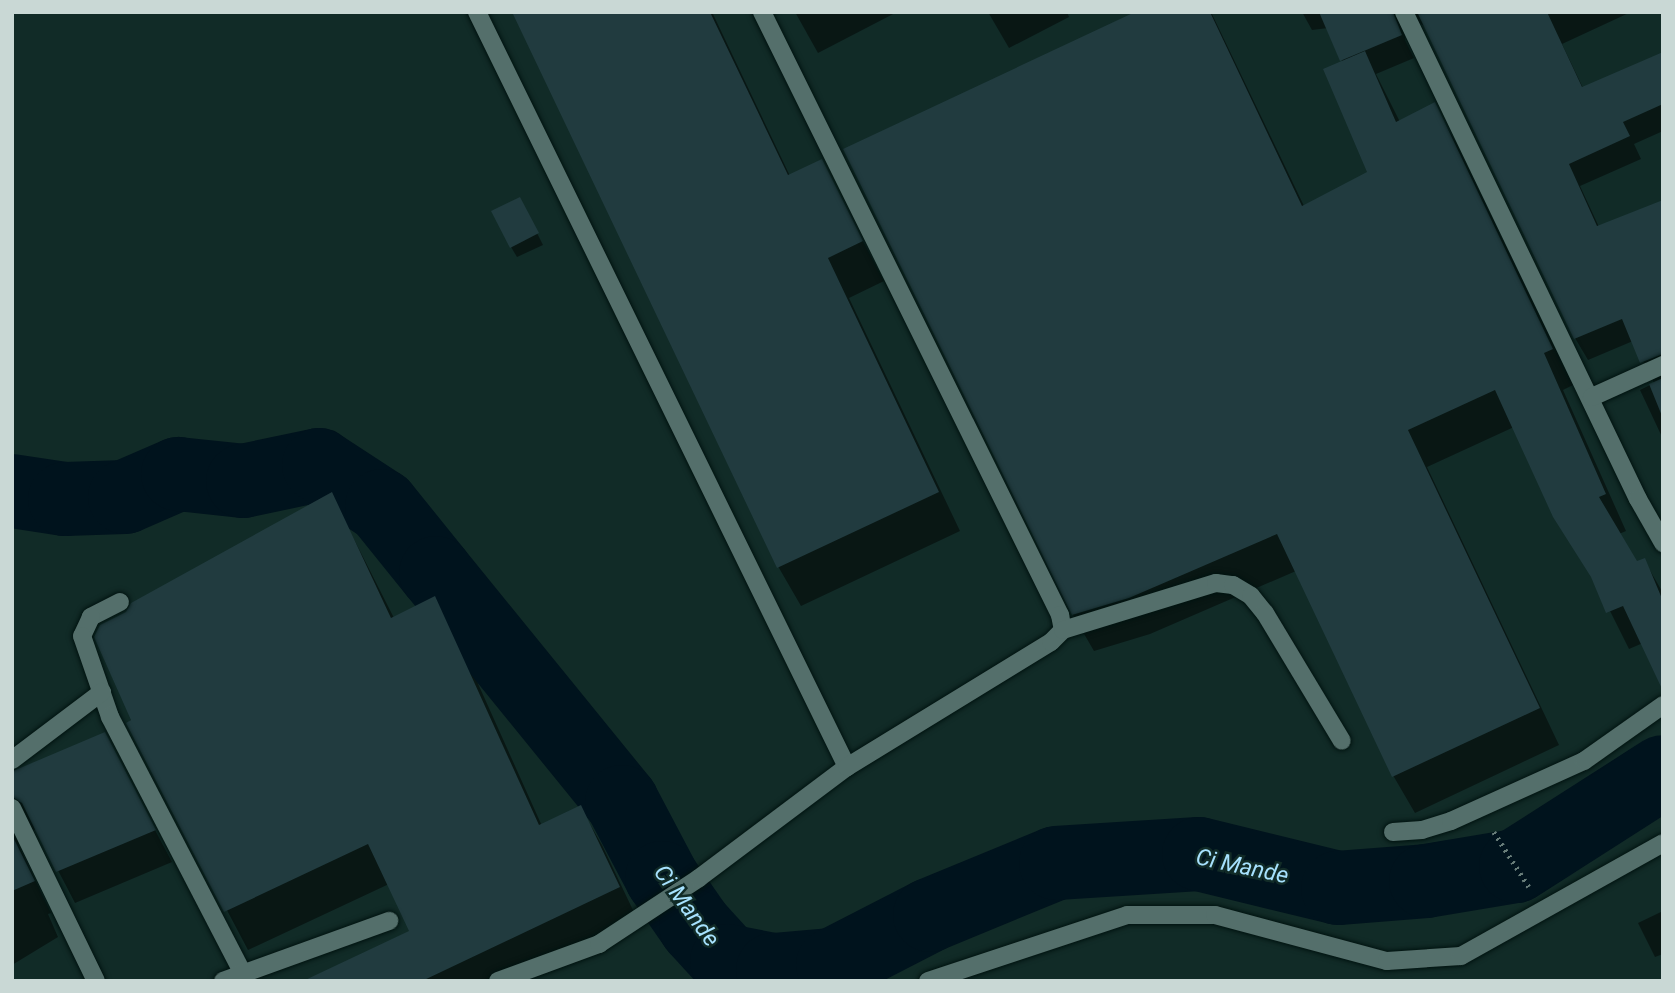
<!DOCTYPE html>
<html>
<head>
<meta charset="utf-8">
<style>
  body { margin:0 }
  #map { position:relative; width:1675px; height:993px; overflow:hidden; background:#112b27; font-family:Roboto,sans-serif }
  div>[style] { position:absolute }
  .shadow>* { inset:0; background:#0007 }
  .river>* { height:74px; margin:-37px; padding:0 37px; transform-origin:37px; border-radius:37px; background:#00131d }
  .building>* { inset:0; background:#213b3f }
  .path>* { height:4.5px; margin-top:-2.25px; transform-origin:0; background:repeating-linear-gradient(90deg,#687d79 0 2px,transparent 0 7px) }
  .roads { filter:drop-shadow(0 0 2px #001310) drop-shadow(0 0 2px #001310) }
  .lane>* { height:18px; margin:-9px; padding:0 9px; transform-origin:9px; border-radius:9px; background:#546f6b }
  .street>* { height:18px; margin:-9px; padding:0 9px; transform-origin:9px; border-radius:9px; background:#546f6b }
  span { translate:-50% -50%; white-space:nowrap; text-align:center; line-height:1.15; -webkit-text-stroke:5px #112b27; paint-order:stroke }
  .water-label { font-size:23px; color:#a7e2fe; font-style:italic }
  .frame { position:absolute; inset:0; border:14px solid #c9d8d5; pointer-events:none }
</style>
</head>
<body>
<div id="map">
  <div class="shadow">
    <i style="clip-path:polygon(514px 12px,712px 12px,790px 176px,821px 161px,884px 281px,849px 298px,960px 531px,801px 606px,779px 568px)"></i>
    <i style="clip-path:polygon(795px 12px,897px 12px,818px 53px)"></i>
    <i style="clip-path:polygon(988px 12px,1067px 12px,1069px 17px,1009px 48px)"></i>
    <i style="clip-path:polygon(1139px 12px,1211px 12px,1304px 206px,1369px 173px,1343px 62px,1328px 28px,1312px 30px,1302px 12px,1631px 12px,1562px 44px,1583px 88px,1663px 54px,1663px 131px,1634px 144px,1641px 159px,1580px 186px,1599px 227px,1663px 202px,1663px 439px,1640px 390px,1654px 383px,1633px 341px,1588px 360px,1575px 338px,1426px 27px,1418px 22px,1406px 29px,1405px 40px,1414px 58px,1376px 74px,1400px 122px,1434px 105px,1455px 141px,1573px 385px,1563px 390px,1626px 531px,1619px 534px,1637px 563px,1644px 560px,1663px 593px,1663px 644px,1643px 643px,1629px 649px,1598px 587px,1554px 516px,1514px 427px,1427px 467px,1559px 745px,1415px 813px,1394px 777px,1296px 571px,1150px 634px,1094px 651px,1073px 615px)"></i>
    <i style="clip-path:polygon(525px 209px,543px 245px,517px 257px,511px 247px)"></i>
    <i style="clip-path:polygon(331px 494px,394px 618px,434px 599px,457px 637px,542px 826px,580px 807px,602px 845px,641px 927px,526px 981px,343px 981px,412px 932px,389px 884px,248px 950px,128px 723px)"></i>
    <i style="clip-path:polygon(104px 734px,172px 862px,75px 903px,37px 830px,24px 829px,18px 839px,19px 846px,51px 913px,48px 914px,58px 937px,12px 965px,12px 773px)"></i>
    <i style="clip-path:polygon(1663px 911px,1663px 954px,1655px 957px,1638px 923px)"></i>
  </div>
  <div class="river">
    <i style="left:12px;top:491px;width:54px;rotate:8.6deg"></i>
    <i style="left:65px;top:499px;width:60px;rotate:-1.9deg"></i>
    <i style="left:125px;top:497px;width:58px;rotate:-23.5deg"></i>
    <i style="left:178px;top:474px;width:65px;rotate:6.1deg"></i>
    <i style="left:243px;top:481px;width:78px;rotate:-11.9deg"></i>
    <i style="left:319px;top:465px;width:75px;rotate:33.1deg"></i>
    <i style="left:382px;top:506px;width:86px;rotate:51.1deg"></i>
    <i style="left:436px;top:573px;width:295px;rotate:50.9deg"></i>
    <i style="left:622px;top:802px;width:86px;rotate:62.2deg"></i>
    <i style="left:662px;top:878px;width:60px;rotate:55.2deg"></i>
    <i style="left:696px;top:927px;width:46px;rotate:47.6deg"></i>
    <i style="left:727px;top:961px;width:47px;rotate:11.1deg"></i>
    <i style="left:773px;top:970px;width:60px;rotate:-4.8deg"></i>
    <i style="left:833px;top:965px;width:109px;rotate:-27.3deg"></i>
    <i style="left:930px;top:915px;width:136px;rotate:-22.4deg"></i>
    <i style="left:1056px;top:863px;width:143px;rotate:-3.6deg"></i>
    <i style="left:1199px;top:854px;width:143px;rotate:13.7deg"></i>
    <i style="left:1338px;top:888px;width:88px;rotate:-4.5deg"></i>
    <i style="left:1426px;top:881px;width:91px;rotate:-9.5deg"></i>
    <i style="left:1516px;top:866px;width:174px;rotate:-32.6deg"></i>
  </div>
  <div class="building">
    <i style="clip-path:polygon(512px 12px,710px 12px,788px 175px,822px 159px,863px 241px,828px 258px,939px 492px,777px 568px)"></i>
    <i style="clip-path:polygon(1135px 12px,1210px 12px,1302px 206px,1367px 172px,1323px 69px,1365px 51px,1396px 122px,1435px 102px,1553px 349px,1544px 353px,1606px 494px,1599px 497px,1637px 561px,1645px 558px,1663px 601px,1663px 691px,1623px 606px,1606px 613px,1591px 577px,1553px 517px,1495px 390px,1408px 430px,1540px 708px,1392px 777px,1277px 534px,1129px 598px,1072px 615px,843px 149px)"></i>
    <i style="clip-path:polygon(1319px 12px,1393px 12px,1402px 35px,1340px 61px)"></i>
    <i style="clip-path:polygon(1417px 12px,1547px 12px,1582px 87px,1663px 52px,1663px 104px,1623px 122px,1630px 136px,1569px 164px,1597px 226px,1663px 200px,1663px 354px,1640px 363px,1622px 319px,1574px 339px)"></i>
    <i style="clip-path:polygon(520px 197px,539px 233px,510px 248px,491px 211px)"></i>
    <i style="clip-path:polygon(1663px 378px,1663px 416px,1662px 416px,1649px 384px)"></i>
    <i style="clip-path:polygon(332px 492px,391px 618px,435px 596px,539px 825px,581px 805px,620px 887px,422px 981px,303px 981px,409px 931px,368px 844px,224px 912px,126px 723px,131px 720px,94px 637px,100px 625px,126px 612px,131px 603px)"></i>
    <i style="clip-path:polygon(105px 732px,156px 830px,56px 872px,22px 803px,12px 797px,13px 771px)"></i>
    <i style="clip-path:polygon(12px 835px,35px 881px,12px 891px)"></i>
  </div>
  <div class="path">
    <i style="left:1494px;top:832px;width:65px;rotate:57.5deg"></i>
  </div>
  <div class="roads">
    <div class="lane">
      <i style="left:477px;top:12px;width:841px;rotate:63.89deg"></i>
      <i style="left:762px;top:12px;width:673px;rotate:63.7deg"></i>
      <i style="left:1060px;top:615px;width:15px;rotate:79deg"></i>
      <i style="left:120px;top:602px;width:33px;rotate:153deg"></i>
      <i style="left:91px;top:617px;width:21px;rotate:115deg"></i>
      <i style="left:82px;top:636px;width:86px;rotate:70.9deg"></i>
      <i style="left:110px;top:717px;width:289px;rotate:62.6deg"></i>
      <i style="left:12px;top:760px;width:113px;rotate:-37.1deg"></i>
      <i style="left:12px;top:808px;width:192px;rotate:64.1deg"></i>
      <i style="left:223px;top:981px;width:177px;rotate:-19.9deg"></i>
      <i style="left:498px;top:981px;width:108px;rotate:-20.1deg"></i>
      <i style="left:599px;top:944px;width:120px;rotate:-33.4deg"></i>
      <i style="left:699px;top:878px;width:185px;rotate:-36.9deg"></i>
      <i style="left:847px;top:767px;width:239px;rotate:-31.5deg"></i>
      <i style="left:1051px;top:642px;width:17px;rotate:-45deg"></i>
      <i style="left:1063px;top:630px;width:160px;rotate:-17.1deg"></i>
      <i style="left:1216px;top:583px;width:17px;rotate:7deg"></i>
      <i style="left:1233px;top:585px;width:21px;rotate:31deg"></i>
      <i style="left:1251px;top:596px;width:22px;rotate:51deg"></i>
      <i style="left:1265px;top:613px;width:149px;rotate:59deg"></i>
    </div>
    <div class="street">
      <i style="left:1404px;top:12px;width:540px;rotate:64.34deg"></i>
      <i style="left:1638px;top:499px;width:51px;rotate:60.4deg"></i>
      <i style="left:1592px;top:397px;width:78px;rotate:-24.3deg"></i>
      <i style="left:1393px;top:832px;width:29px;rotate:-4deg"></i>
      <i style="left:1422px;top:830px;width:30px;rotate:-17deg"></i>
      <i style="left:1451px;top:821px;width:146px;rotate:-24.3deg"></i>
      <i style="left:1584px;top:761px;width:97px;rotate:-35.3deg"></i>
      <i style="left:928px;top:981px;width:210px;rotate:-18.3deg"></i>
      <i style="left:1127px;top:915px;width:88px"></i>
      <i style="left:1215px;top:915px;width:178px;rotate:15deg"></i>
      <i style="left:1387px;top:961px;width:74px;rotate:-3.9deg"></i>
      <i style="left:1461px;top:956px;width:231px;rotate:-29.2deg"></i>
    </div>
  </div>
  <div class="water-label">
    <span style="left:1242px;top:867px;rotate:12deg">Ci Mande</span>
    <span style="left:686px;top:906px;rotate:54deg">Ci Mande</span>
  </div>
  <div class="frame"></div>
</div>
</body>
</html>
